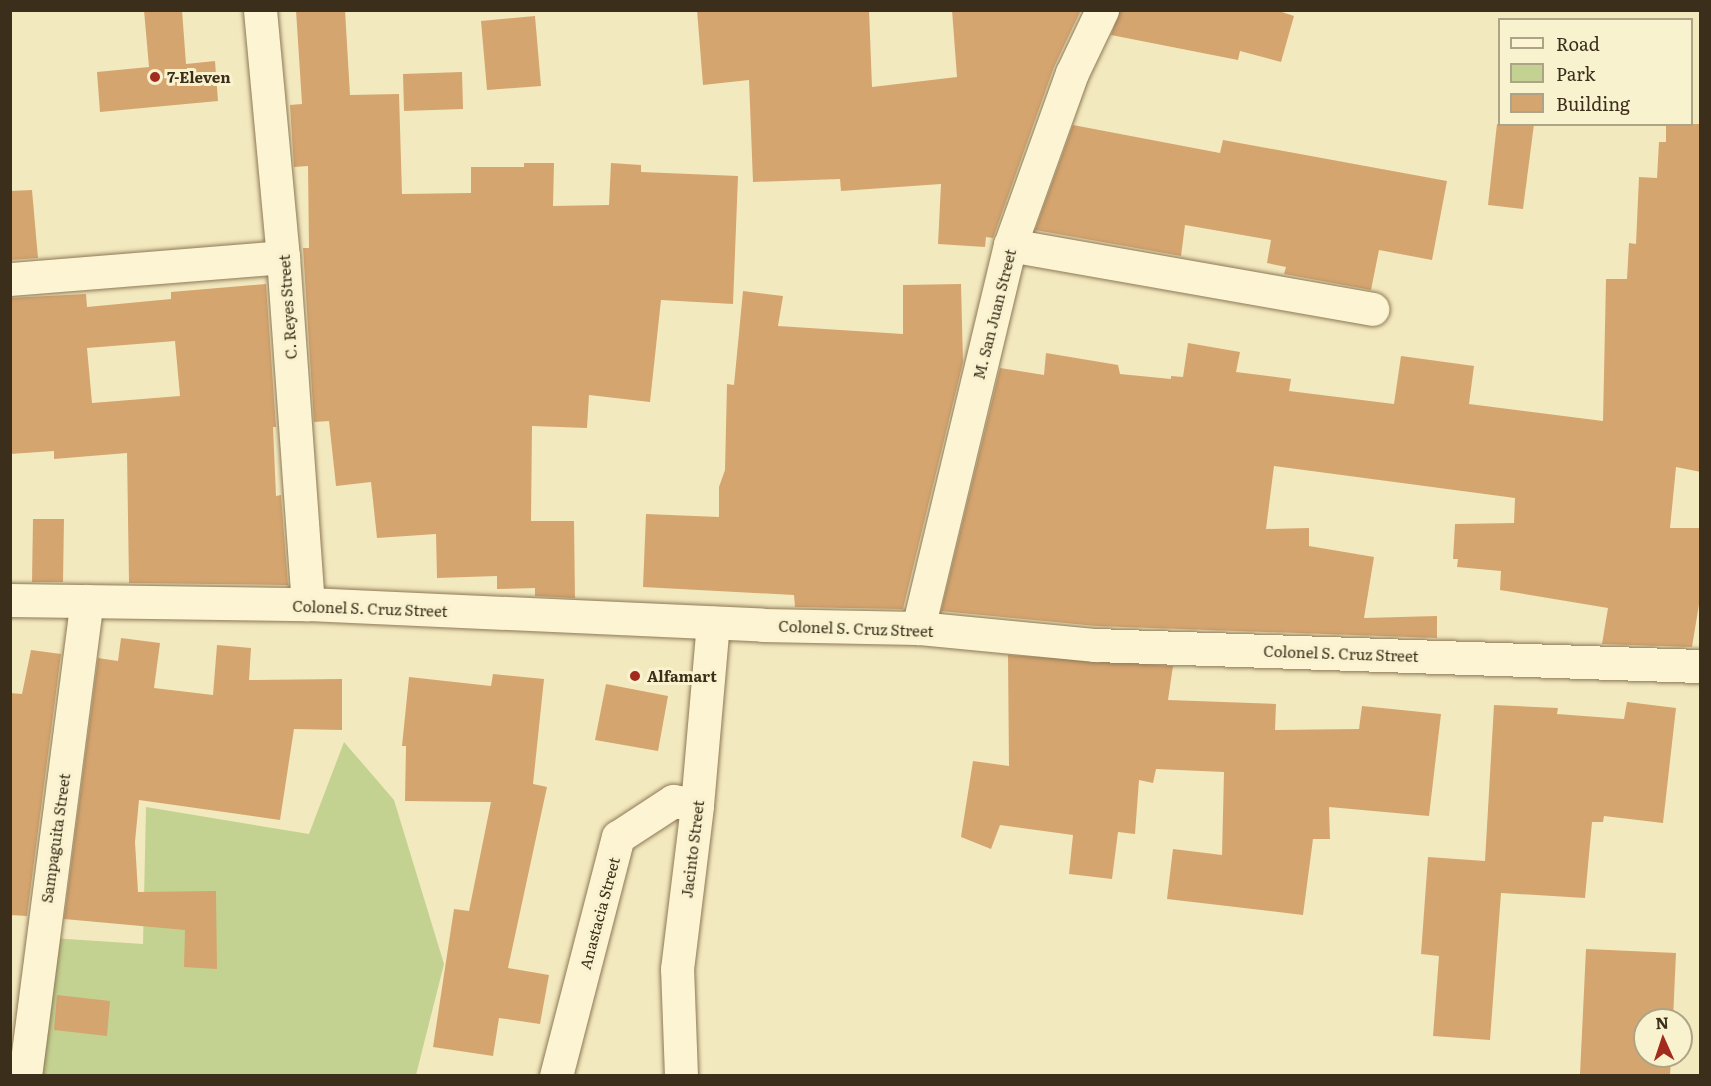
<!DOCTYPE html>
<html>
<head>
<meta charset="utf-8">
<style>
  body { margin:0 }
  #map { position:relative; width:1711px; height:1086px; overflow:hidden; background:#f3e9bf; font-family:Literata,serif }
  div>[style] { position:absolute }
  .green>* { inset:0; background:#c4d291 }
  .building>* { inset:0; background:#d5a570 }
  .roads { filter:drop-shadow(0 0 2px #8d7955) drop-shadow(0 0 2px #8d7955) }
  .minor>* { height:33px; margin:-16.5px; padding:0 16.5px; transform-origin:16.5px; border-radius:16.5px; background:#fcf4d3 }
  .dots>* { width:16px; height:16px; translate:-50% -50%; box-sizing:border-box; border:3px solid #f9f2cf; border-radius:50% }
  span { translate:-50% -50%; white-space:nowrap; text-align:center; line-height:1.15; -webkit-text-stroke:6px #f9f2cf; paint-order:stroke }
  .poi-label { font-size:15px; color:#3b2e1b; font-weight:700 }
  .left { translate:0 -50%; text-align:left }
  .street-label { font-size:15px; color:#3b2e1b }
  .frame { position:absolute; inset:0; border:12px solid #3b2e1b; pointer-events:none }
  .legend { position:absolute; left:1498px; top:18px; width:195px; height:108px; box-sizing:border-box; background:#f9f2cf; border:2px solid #ada487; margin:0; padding:8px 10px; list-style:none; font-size:18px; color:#3b2e1b }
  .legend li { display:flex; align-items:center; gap:12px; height:30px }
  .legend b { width:30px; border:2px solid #ada487 }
  .north { position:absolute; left:1633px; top:1008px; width:60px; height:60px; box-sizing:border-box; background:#f9f2cf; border:2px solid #ada487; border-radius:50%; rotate:357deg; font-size:16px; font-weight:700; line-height:24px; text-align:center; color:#3b2e1b }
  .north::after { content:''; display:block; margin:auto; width:21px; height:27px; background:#a32b1e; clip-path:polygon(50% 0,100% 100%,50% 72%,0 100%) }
</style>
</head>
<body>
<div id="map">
  <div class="green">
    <i style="clip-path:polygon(344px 742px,394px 800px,444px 964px,416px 1075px,34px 1076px,52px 938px,143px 944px,146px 807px,309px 834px)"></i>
  </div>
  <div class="building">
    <i style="clip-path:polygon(144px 10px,182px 10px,186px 64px,215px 61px,218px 101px,100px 112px,97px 72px,149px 67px)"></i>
    <i style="clip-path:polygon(296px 10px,345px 10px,350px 95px,399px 94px,402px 194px,471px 193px,471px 167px,524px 167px,524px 163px,554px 163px,553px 206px,609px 205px,611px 163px,641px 165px,641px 172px,738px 176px,733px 304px,661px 300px,650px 402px,589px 395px,587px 428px,532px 426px,531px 521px,574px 521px,575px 598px,535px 596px,535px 588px,497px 589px,497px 576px,437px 578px,436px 534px,377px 538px,371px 482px,336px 486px,329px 421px,314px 422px,303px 248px,309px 248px,308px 166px,294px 167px,290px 105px,302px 104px)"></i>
    <i style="clip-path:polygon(697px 10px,869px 10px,872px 87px,957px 77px,952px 10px,1081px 10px,1054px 67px,993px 238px,986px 237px,985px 247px,938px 244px,941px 184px,841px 191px,840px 179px,753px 182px,749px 80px,703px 85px)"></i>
    <i style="clip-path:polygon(1120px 10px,1276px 10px,1294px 16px,1281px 62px,1240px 51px,1238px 60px,1111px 35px)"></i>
    <i style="clip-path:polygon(535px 16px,541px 86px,487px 90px,481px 21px)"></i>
    <i style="clip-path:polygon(462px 72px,463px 109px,404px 111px,403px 74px)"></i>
    <i style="clip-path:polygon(1497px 124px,1534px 124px,1523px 209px,1488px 205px)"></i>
    <i style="clip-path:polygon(1666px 124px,1701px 124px,1701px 472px,1676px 467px,1670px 528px,1701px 528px,1701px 592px,1692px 647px,1602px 644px,1608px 608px,1500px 590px,1501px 571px,1457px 567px,1458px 559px,1453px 559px,1455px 524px,1514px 523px,1515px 498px,1274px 466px,1266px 529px,1309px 528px,1309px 546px,1374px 557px,1364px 618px,1437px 616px,1437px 638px,1096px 626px,941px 611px,1000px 368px,1044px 375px,1046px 353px,1118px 365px,1120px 374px,1171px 379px,1171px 376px,1183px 377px,1188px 343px,1240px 352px,1236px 372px,1291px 379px,1289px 391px,1394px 404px,1401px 356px,1474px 366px,1469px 404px,1603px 421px,1606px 279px,1627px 279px,1629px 243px,1636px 244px,1639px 177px,1657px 178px,1659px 142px,1666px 142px)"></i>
    <i style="clip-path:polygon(1073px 125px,1220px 153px,1223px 140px,1447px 181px,1432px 260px,1379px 250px,1371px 290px,1284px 274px,1286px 267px,1267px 263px,1271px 240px,1185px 225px,1181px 256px,1035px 230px)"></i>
    <i style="clip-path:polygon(32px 190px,38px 258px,10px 260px,10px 191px)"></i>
    <i style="clip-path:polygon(evenodd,266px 284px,276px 427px,273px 427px,276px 496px,281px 495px,288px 585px,129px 583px,127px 453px,54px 459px,54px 451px,10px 454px,10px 298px,86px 294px,87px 307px,171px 299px,171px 292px,266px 284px,175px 341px,180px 396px,92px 403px,87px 348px,175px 341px)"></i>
    <i style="clip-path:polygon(961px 284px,963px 362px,903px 609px,795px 607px,794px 595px,643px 587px,646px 514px,719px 517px,719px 487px,725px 470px,727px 384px,734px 385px,743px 291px,783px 296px,778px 326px,903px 334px,903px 285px)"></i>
    <i style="clip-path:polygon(33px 519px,64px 519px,63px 582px,32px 582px)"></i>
    <i style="clip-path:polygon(121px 638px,160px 643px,154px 688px,213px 695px,217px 645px,251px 648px,249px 680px,342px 679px,342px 730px,294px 729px,280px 820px,139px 800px,135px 842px,138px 892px,216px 891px,217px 969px,184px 967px,185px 930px,64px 919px,98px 658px,118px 661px)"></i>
    <i style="clip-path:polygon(31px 650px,61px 654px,27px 916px,10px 915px,10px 693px,22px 694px)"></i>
    <i style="clip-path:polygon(1008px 655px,1173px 666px,1168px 700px,1276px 704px,1275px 730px,1359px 729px,1362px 706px,1441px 714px,1429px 816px,1329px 807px,1330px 839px,1313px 839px,1303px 915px,1167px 899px,1173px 849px,1222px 855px,1224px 772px,1156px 769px,1153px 783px,1139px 780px,1135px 834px,1118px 832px,1112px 879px,1069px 874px,1073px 835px,1000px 825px,991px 849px,961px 837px,973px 761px,1009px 766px)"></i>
    <i style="clip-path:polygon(493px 674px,544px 679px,533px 784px,547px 787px,508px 968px,549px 975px,540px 1024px,499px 1018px,493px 1056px,433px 1047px,454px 909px,469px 911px,491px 802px,405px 801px,406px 746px,402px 746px,409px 677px,491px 686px)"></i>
    <i style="clip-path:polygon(606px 684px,668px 696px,658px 751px,595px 740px)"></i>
    <i style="clip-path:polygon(1627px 702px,1676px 708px,1663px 823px,1604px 816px,1603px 822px,1592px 822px,1585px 898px,1501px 893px,1490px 1040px,1433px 1036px,1439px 956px,1421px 954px,1428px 857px,1485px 861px,1494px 705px,1558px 708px,1557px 714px,1624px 719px)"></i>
    <i style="clip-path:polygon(1586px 949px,1676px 953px,1673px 1020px,1645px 1020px,1645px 1056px,1671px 1056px,1670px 1076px,1580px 1074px)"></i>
    <i style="clip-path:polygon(57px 995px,110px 1001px,107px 1036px,54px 1030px)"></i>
  </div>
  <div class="roads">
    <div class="minor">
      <i style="left:260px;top:10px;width:248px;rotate:84.7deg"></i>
      <i style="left:283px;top:257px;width:348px;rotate:85.9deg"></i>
      <i style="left:1010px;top:245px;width:368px;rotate:10deg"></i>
      <i style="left:10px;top:279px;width:274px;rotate:-4.6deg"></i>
      <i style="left:10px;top:600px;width:298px;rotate:0.8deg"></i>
      <i style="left:308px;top:604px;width:454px;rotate:2.6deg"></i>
      <i style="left:762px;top:625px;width:156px;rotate:1.1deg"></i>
      <i style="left:918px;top:628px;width:178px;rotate:5.5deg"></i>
      <i style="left:1095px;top:645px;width:605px;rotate:1.99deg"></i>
      <i style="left:918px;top:628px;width:394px;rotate:-76.5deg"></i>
      <i style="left:1010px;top:245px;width:183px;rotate:-70.2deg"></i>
      <i style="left:1072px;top:73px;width:70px;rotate:-64.5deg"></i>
      <i style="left:25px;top:1076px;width:479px;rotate:-82.6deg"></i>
      <i style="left:556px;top:1076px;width:247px;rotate:-75.5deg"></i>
      <i style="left:618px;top:837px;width:66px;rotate:-33.2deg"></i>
      <i style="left:673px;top:801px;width:24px;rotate:9deg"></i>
      <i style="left:681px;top:1076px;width:107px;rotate:-92.1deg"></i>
      <i style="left:677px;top:969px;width:165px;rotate:-83deg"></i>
      <i style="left:697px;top:805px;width:183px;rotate:-85deg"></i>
    </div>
  </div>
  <div class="dots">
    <i style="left:155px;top:77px;background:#a32b1e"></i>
    <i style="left:635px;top:676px;background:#a32b1e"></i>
  </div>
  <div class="poi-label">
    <span class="left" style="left:167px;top:77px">7-Eleven</span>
    <span class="left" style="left:647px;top:676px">Alfamart</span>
  </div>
  <div class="street-label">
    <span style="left:287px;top:307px;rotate:-94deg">C. Reyes Street</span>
    <span style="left:994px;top:314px;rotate:-76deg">M. San Juan Street</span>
    <span style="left:370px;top:608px;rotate:2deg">Colonel S. Cruz Street</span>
    <span style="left:856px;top:628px;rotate:2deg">Colonel S. Cruz Street</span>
    <span style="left:1341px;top:653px;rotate:2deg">Colonel S. Cruz Street</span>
    <span style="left:55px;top:838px;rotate:-82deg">Sampaguita Street</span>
    <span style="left:692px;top:849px;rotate:-83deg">Jacinto Street</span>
    <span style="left:599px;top:913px;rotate:-75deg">Anastacia Street</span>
  </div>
  <div class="frame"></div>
  <ul class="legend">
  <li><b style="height:8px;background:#fcf4d3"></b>Road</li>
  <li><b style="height:16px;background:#c4d291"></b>Park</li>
  <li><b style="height:16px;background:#d5a570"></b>Building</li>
  </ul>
  <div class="north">N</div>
</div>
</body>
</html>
